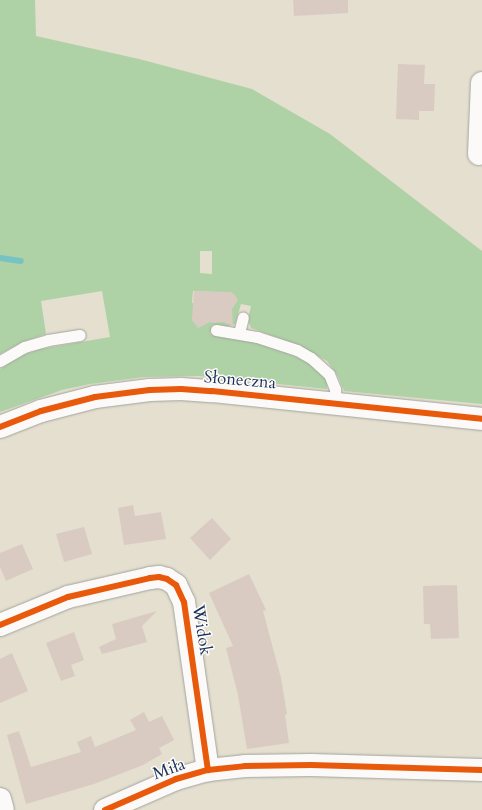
<!DOCTYPE html>
<html>
<head>
<meta charset="utf-8">
<style>
  body { margin:0 }
  #map { position:relative; width:482px; height:810px; overflow:hidden; background:#e4dfce; font-family:Cardo,serif }
  div>[style] { position:absolute }
  .green>* { inset:0; background:#aed2a5 }
  .stream>* { height:6px; margin:-3px; padding:0 3px; transform-origin:3px; border-radius:3px; background:#77c3c4 }
  .building>* { inset:0; background:#dacbc2 }
  .roads { filter:drop-shadow(0 0 1px #a3a39f) drop-shadow(0 0 1px #a3a39f) }
  .service>* { height:11px; margin:-5.5px; padding:0 5.5px; transform-origin:5.5px; border-radius:5.5px; background:#fbfaf8 }
  .minor>* { height:22px; margin:-11px; padding:0 11px; transform-origin:11px; border-radius:11px; background:#fbfaf8 }
  .tertiary>* { height:22px; margin:-11px; padding:0 11px; transform-origin:11px; border-radius:11px; background:#fbfaf8 }
  .cycleway>* { height:6px; margin:-3px; padding:0 3px; transform-origin:3px; border-radius:3px; background:#e8590c }
  span { translate:-50% -50%; white-space:nowrap; text-align:center; line-height:1.15; -webkit-text-stroke:3px #fdfcf7; paint-order:stroke }
  .street-label { font-size:17px; color:#1b2f5e }
</style>
</head>
<body>
<div id="map">
  <div class="green">
    <i style="clip-path:polygon(evenodd,0 0,35px 0,36px 36px,139px 59px,252px 89px,330px 134px,482px 251px,482px 404px,344px 391px,338px 376px,327px 361px,300px 346px,251px 328px,248px 320px,251px 306px,241px 304px,235px 324px,226px 327px,212px 325px,210px 334px,254px 341px,299px 358px,311px 364px,324px 377px,327px 382px,327px 389px,199px 376px,144px 377px,90px 384px,62px 390px,0 412px,0 369px,23px 355px,41px 349px,110px 337px,102px 291px,41px 301px,46px 334px,22px 342px,0 354px,0 0,200px 251px,212px 251px,212px 274px,200px 273px,200px 251px,0 0,193px 291px,214px 292px,214px 304px,192px 303px,193px 291px)"></i>
  </div>
  <div class="stream">
    <i style="left:0;top:258px;width:21px;rotate:8deg"></i>
  </div>
  <div class="building">
    <i style="clip-path:polygon(293px 0,348px 0,348px 13px,294px 16px)"></i>
    <i style="clip-path:polygon(398px 64px,425px 65px,424px 84px,435px 84px,434px 111px,419px 111px,419px 120px,396px 119px)"></i>
    <i style="clip-path:polygon(194px 291px,231px 292px,235px 295px,238px 300px,232px 309px,233px 326px,223px 322px,215px 323px,210px 322px,198px 328px,192px 320px)"></i>
    <i style="clip-path:polygon(133px 505px,135px 516px,161px 512px,166px 539px,124px 545px,118px 508px)"></i>
    <i style="clip-path:polygon(212px 518px,231px 539px,210px 560px,190px 538px)"></i>
    <i style="clip-path:polygon(84px 527px,92px 554px,64px 562px,56px 534px)"></i>
    <i style="clip-path:polygon(22px 544px,33px 569px,6px 581px,0 567px,0 553px)"></i>
    <i style="clip-path:polygon(249px 574px,266px 610px,263px 611px,281px 678px,287px 714px,285px 715px,289px 743px,247px 749px,238px 695px,226px 648px,233px 646px,209px 593px)"></i>
    <i style="clip-path:polygon(457px 585px,459px 638px,431px 639px,430px 624px,424px 624px,423px 586px)"></i>
    <i style="clip-path:polygon(157px 611px,142px 626px,147px 642px,102px 654px,99px 647px,116px 639px,112px 624px)"></i>
    <i style="clip-path:polygon(74px 632px,84px 660px,71px 665px,75px 676px,61px 681px,46px 643px)"></i>
    <i style="clip-path:polygon(12px 653px,28px 691px,0 703px,0 659px)"></i>
    <i style="clip-path:polygon(144px 712px,149px 722px,162px 716px,174px 740px,159px 748px,162px 754px,143px 765px,94px 784px,26px 804px,7px 735px,19px 731px,31px 767px,81px 752px,77px 742px,91px 736px,95px 747px,136px 730px,130px 720px)"></i>
  </div>
  <div class="roads">
    <div class="service">
      <i style="left:216px;top:330px;width:42px;rotate:9.7deg"></i>
      <i style="left:257px;top:337px;width:42px;rotate:18deg"></i>
      <i style="left:297px;top:350px;width:16px;rotate:30deg"></i>
      <i style="left:311px;top:358px;width:24px;rotate:42deg"></i>
      <i style="left:329px;top:374px;width:16px;rotate:68deg"></i>
      <i style="left:335px;top:389px;width:15px;rotate:86deg"></i>
      <i style="left:239px;top:333px;width:16px;rotate:-76deg"></i>
      <i style="left:0;top:361px;width:28px;rotate:-30deg"></i>
      <i style="left:24px;top:347px;width:25px;rotate:-16deg"></i>
      <i style="left:48px;top:340px;width:32px;rotate:-9deg"></i>
    </div>
    <div class="minor">
      <i style="left:479px;top:154px;width:71px;rotate:-87.6deg"></i>
      <i style="left:0;top:625px;width:74px;rotate:-22.4deg"></i>
      <i style="left:68px;top:597px;width:84px;rotate:-13deg"></i>
      <i style="left:150px;top:578px;width:9px;rotate:-6deg"></i>
      <i style="left:159px;top:577px;width:8px;rotate:14deg"></i>
      <i style="left:167px;top:579px;width:11px;rotate:34deg"></i>
      <i style="left:176px;top:585px;width:19px;rotate:65deg"></i>
      <i style="left:184px;top:602px;width:170px;rotate:81.9deg"></i>
      <i style="left:0;top:799px;width:11px;rotate:75deg"></i>
      <i style="left:105px;top:810px;width:77px;rotate:-23.6deg"></i>
      <i style="left:176px;top:779px;width:33px;rotate:-16deg"></i>
      <i style="left:208px;top:770px;width:37px;rotate:-6deg"></i>
      <i style="left:245px;top:766px;width:66px;rotate:-0.9deg"></i>
      <i style="left:311px;top:765px;width:171px;rotate:1.7deg"></i>
    </div>
    <div class="tertiary">
      <i style="left:0;top:427px;width:44px;rotate:-21.3deg"></i>
      <i style="left:41px;top:411px;width:56px;rotate:-14.5deg"></i>
      <i style="left:95px;top:397px;width:55px;rotate:-7.3deg"></i>
      <i style="left:150px;top:390px;width:31px;rotate:-2deg"></i>
      <i style="left:181px;top:389px;width:31px;rotate:4deg"></i>
      <i style="left:212px;top:391px;width:271px;rotate:5.9deg"></i>
    </div>
  </div>
  <div class="cycleway">
    <i style="left:0;top:427px;width:44px;rotate:-21.3deg"></i>
    <i style="left:41px;top:411px;width:56px;rotate:-14.5deg"></i>
    <i style="left:95px;top:397px;width:55px;rotate:-7.3deg"></i>
    <i style="left:150px;top:390px;width:31px;rotate:-2deg"></i>
    <i style="left:181px;top:389px;width:31px;rotate:4deg"></i>
    <i style="left:212px;top:391px;width:271px;rotate:5.9deg"></i>
    <i style="left:0;top:625px;width:74px;rotate:-22.4deg"></i>
    <i style="left:68px;top:597px;width:84px;rotate:-13deg"></i>
    <i style="left:150px;top:578px;width:9px;rotate:-6deg"></i>
    <i style="left:159px;top:577px;width:8px;rotate:14deg"></i>
    <i style="left:167px;top:579px;width:11px;rotate:34deg"></i>
    <i style="left:176px;top:585px;width:19px;rotate:65deg"></i>
    <i style="left:184px;top:602px;width:170px;rotate:81.9deg"></i>
    <i style="left:105px;top:810px;width:77px;rotate:-23.6deg"></i>
    <i style="left:176px;top:779px;width:33px;rotate:-16deg"></i>
    <i style="left:208px;top:770px;width:37px;rotate:-6deg"></i>
    <i style="left:245px;top:766px;width:66px;rotate:-0.9deg"></i>
    <i style="left:311px;top:765px;width:171px;rotate:1.7deg"></i>
  </div>
  <div class="street-label">
    <span style="left:240px;top:380px;rotate:5deg">Słoneczna</span>
    <span style="left:202px;top:630px;rotate:81deg">Widok</span>
    <span style="left:169px;top:769px;rotate:-20deg">Miła</span>
  </div>
</div>
</body>
</html>
